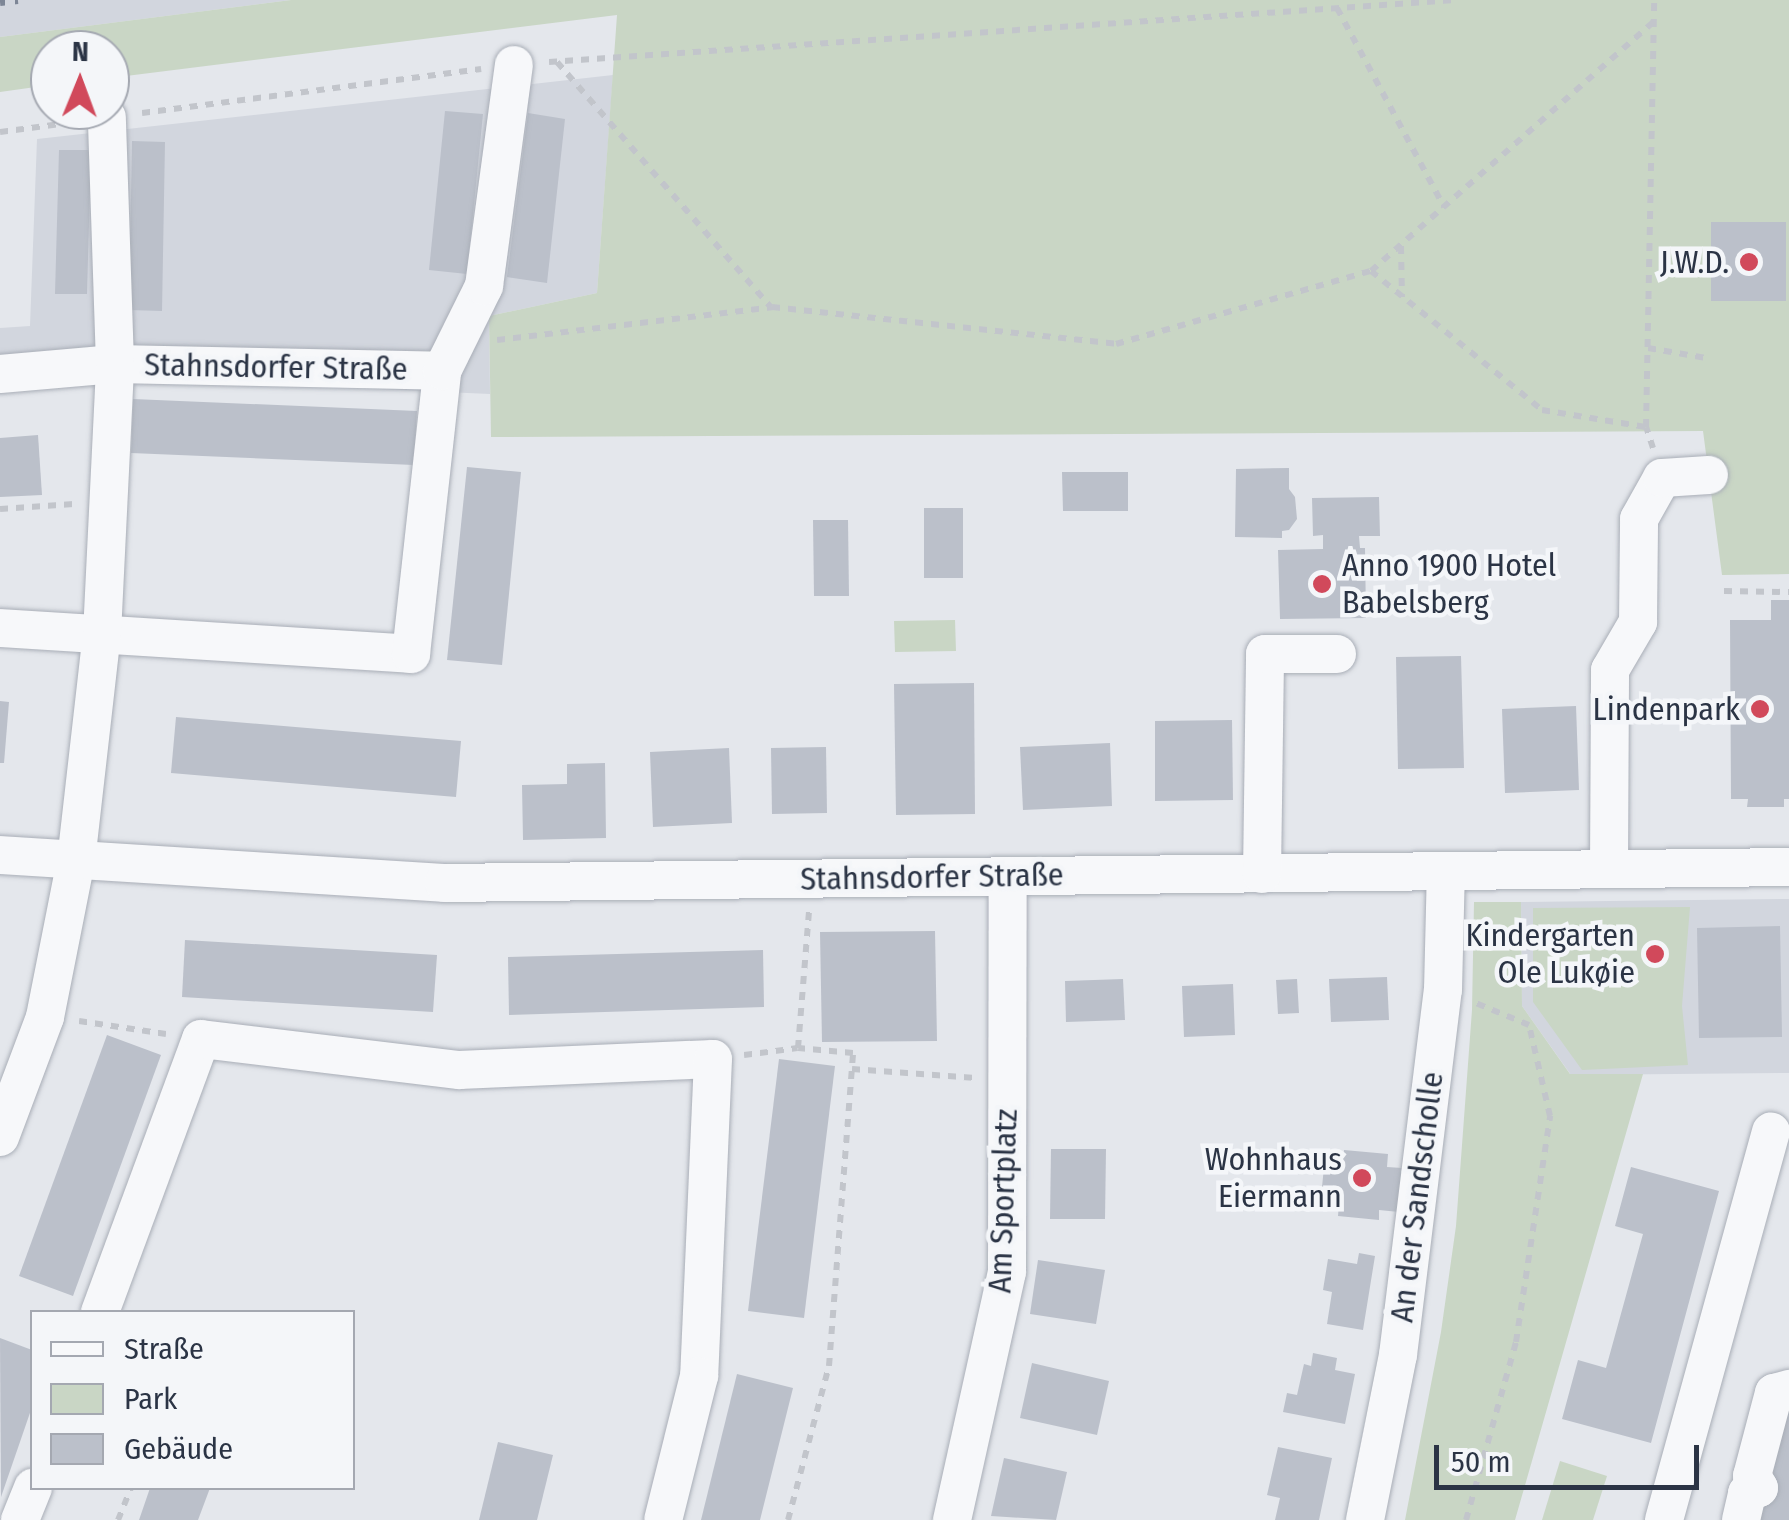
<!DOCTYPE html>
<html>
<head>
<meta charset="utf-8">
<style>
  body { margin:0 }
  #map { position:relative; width:1789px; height:1520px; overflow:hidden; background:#e4e7ec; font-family:"Fira Sans Condensed",sans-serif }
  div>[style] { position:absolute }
  .built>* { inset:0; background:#d2d6de }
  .green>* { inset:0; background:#c9d6c5 }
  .building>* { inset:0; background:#bbc0ca }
  .path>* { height:6px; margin-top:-3px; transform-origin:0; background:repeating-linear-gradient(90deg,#c2c5cb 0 8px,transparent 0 16px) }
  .roads { filter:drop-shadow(0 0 2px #a9aeb7) drop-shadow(0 0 2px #a9aeb7) }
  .minor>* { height:38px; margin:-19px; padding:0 19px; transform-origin:19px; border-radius:19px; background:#f7f8fa }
  .rail>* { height:8px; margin-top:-4px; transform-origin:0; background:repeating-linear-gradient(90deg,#7d8696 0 5px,transparent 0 15px) }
  .dots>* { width:28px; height:28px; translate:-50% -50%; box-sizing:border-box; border:5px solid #f4f6f9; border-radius:50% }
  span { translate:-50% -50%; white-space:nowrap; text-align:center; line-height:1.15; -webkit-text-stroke:9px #f4f6f9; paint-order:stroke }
  .poi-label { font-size:32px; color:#2b3445 }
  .right { translate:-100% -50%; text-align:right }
  .left { translate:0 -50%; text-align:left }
  .street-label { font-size:32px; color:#2b3445 }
  .legend { position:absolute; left:30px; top:1310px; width:325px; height:180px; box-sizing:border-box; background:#f4f6f9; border:2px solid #a4a8b1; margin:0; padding:12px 18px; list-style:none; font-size:30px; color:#2b3445 }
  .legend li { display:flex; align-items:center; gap:20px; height:50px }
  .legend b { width:50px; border:2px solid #a4a8b1 }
  .north { position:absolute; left:30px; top:30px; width:100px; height:100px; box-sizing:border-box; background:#f4f6f9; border:2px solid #a4a8b1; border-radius:50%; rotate:1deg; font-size:28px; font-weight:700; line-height:40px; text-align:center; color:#2b3445 }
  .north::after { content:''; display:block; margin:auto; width:35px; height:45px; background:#d1495b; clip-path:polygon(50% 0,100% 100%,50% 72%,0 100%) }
  .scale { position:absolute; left:1434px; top:1445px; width:265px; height:45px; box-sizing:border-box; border:5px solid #2b3445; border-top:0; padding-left:12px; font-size:30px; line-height:35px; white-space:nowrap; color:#2b3445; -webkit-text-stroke:8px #f4f6f9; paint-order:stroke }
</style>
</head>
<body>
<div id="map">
  <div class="built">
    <i style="clip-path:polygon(0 0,291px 0,0 37px)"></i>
    <i style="clip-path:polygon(613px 75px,597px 293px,489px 316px,490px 394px,149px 379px,0 392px,0 328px,30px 326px,37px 139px)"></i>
    <i style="clip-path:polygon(1789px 899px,1789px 1073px,1571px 1075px,1522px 1006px,1521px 902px)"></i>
  </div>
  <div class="green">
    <i style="clip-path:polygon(291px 0,1789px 0,1789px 574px,1722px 575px,1703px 431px,491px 437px,489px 316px,597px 293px,617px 15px,110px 78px,110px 50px,50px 50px,50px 85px,0 92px,0 37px)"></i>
    <i style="clip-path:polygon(955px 620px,956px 651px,895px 652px,894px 621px)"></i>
    <i style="clip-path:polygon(1474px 902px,1521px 902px,1522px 1006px,1570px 1074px,1643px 1074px,1515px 1520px,1405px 1520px,1441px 1332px,1456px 1226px,1472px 1010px)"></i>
    <i style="clip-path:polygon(1690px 907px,1682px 1006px,1688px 1065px,1582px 1070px,1533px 1002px,1533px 908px)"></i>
    <i style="clip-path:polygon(1560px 1461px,1607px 1476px,1593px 1520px,1542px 1520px)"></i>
  </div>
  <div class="building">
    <i style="clip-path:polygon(445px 111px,483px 114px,467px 274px,429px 270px)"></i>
    <i style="clip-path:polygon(528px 113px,565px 119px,547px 283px,507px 277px)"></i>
    <i style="clip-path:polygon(132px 141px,165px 142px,162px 311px,129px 310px)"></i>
    <i style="clip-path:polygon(59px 150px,91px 150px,87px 294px,55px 294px)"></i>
    <i style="clip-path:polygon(1711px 222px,1786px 222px,1786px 301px,1711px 301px)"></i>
    <i style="clip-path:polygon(133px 399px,417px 411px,414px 465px,131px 453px)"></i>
    <i style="clip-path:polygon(38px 435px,42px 495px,0 497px,0 438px)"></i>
    <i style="clip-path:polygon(467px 467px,521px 472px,502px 665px,447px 660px)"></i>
    <i style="clip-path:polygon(1289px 468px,1289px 489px,1295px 497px,1297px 519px,1289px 530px,1282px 531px,1282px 538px,1235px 537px,1236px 469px)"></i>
    <i style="clip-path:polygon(1062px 472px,1128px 472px,1128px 511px,1063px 511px)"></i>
    <i style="clip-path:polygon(1379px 497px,1380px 536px,1359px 536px,1360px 548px,1365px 548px,1366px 618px,1280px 619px,1278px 550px,1323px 549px,1323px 535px,1313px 536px,1312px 498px)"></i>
    <i style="clip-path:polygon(924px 508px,963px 508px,963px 578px,924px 578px)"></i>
    <i style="clip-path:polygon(813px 520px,848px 520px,849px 596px,814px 596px)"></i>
    <i style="clip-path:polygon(1771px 600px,1789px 600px,1789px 799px,1784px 799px,1784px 807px,1747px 807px,1748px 799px,1731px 799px,1730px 620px,1771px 620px)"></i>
    <i style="clip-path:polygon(1461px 656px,1464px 768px,1398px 769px,1396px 657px)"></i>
    <i style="clip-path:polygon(974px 683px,975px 814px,896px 815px,894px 684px)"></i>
    <i style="clip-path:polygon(0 701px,9px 702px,4px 763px,0 763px)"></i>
    <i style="clip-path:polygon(1576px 706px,1579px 790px,1505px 793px,1502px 709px)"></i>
    <i style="clip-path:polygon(176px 717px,461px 741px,456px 797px,171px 773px)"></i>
    <i style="clip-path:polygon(1232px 720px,1233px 800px,1155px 801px,1155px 721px)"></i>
    <i style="clip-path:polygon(1110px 743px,1112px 806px,1023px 810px,1020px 747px)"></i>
    <i style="clip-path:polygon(826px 747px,827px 813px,772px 814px,771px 748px)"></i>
    <i style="clip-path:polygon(729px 748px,732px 823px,653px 827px,650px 752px)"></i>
    <i style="clip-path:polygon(605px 763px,606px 838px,523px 840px,522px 785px,567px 784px,567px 764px)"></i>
    <i style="clip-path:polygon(1780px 926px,1782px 1037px,1699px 1038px,1697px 928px)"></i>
    <i style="clip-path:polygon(935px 931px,937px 1041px,822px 1042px,820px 932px)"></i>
    <i style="clip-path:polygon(185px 940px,437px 955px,433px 1012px,182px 997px)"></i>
    <i style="clip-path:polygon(763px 950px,764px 1007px,509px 1015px,508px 957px)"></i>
    <i style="clip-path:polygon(1387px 977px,1389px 1020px,1331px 1022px,1329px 979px)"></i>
    <i style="clip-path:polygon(1123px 979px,1125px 1020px,1066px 1022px,1065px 981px)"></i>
    <i style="clip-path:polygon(1297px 979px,1299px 1013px,1278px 1014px,1276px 980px)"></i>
    <i style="clip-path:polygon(1233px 984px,1235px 1035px,1184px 1037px,1182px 986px)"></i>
    <i style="clip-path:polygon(107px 1035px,161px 1055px,73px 1296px,19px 1276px)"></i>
    <i style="clip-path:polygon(779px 1059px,835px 1066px,804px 1318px,748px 1311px)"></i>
    <i style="clip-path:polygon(1051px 1149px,1106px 1149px,1105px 1219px,1050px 1219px)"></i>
    <i style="clip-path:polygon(1344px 1150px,1388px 1154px,1387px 1167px,1402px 1168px,1399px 1212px,1379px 1210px,1379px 1220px,1338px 1216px,1340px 1189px,1322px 1187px,1325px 1157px,1343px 1159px)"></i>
    <i style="clip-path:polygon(1631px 1167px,1719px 1191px,1651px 1443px,1562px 1419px,1578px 1360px,1606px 1368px,1643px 1234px,1615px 1226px)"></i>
    <i style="clip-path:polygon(1359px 1253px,1375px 1256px,1363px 1330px,1327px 1324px,1332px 1292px,1323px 1290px,1328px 1259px,1357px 1264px)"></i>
    <i style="clip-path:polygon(1038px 1260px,1105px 1270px,1096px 1324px,1030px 1314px)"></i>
    <i style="clip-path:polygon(0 1338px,32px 1350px,32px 1407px,1px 1497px)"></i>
    <i style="clip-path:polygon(1313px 1353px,1337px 1358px,1335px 1370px,1355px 1374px,1345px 1424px,1283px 1412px,1287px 1393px,1297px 1395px,1304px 1364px,1311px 1366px)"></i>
    <i style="clip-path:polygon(1032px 1363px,1109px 1381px,1097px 1435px,1020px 1418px)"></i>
    <i style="clip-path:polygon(737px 1374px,793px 1388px,760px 1520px,701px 1520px)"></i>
    <i style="clip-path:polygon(1789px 1409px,1789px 1520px,1750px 1520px)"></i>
    <i style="clip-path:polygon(498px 1442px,553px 1455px,537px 1520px,479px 1520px)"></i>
    <i style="clip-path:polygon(1278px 1447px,1332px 1458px,1319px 1520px,1275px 1520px,1280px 1498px,1267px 1495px)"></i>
    <i style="clip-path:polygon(1004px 1458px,1067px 1472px,1056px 1520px,991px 1516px)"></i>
    <i style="clip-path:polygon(150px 1488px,210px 1488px,198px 1520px,139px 1520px)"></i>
  </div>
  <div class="path">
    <i style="left:1337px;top:8px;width:226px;rotate:61.7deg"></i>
    <i style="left:549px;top:62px;width:908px;rotate:-3.91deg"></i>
    <i style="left:557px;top:62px;width:325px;rotate:48.9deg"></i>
    <i style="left:142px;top:113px;width:342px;rotate:-7.4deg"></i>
    <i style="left:0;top:132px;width:76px;rotate:-7.6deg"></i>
    <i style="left:1401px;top:246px;width:51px;rotate:88.9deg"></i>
    <i style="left:1371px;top:271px;width:376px;rotate:-41.4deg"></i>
    <i style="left:497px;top:340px;width:277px;rotate:-6.8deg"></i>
    <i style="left:772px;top:307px;width:346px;rotate:6.1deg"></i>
    <i style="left:1116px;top:344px;width:265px;rotate:-16deg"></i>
    <i style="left:1371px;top:271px;width:220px;rotate:39.1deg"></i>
    <i style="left:1542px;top:410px;width:105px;rotate:9.3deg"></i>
    <i style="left:1648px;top:348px;width:59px;rotate:9.8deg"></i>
    <i style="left:1653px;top:448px;width:22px;rotate:-108deg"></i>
    <i style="left:1646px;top:427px;width:427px;rotate:-88.9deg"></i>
    <i style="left:0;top:509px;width:74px;rotate:-3.9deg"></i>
    <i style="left:1724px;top:591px;width:65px;rotate:0.9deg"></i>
    <i style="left:79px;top:1021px;width:88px;rotate:8.5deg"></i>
    <i style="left:744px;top:1055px;width:54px;rotate:-7.4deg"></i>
    <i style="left:798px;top:1048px;width:138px;rotate:-85.4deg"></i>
    <i style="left:852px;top:1069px;width:124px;rotate:4.2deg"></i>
    <i style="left:118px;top:1520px;width:35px;rotate:-68deg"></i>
    <i style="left:788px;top:1520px;width:159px;rotate:-75.1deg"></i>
    <i style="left:829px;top:1366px;width:314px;rotate:-85.6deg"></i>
    <i style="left:853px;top:1053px;width:55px;rotate:-174.8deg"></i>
    <i style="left:1466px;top:1520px;width:185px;rotate:-74.3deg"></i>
    <i style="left:1516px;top:1342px;width:229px;rotate:-81.4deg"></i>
    <i style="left:1550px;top:1116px;width:93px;rotate:-103deg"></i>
    <i style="left:1529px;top:1025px;width:57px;rotate:-157.5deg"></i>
  </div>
  <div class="roads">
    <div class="minor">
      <i style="left:0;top:374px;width:115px;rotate:-5deg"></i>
      <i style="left:115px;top:364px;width:327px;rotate:1.2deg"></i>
      <i style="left:0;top:628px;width:412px;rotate:3.6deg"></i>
      <i style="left:411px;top:654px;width:285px;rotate:-83.7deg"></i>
      <i style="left:442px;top:371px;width:95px;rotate:-63.7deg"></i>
      <i style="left:484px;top:286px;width:223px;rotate:-82.3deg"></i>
      <i style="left:0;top:855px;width:445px;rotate:3.6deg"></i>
      <i style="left:444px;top:883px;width:1345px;rotate:-0.68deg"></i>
      <i style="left:1609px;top:869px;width:199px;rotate:-89.7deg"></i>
      <i style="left:1610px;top:670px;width:56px;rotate:-59.7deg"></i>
      <i style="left:1638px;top:622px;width:103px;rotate:-89.4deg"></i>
      <i style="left:1639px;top:519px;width:47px;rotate:-60.7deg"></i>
      <i style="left:1662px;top:478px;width:47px;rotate:-3.7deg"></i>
      <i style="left:1262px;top:874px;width:220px;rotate:-89.2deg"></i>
      <i style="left:1265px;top:654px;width:72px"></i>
      <i style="left:0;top:1137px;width:128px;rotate:-69.4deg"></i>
      <i style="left:45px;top:1017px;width:159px;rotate:-78.8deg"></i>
      <i style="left:76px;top:861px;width:228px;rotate:-83.5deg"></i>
      <i style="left:102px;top:634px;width:270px;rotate:-87.2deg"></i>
      <i style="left:115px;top:364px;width:247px;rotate:-91.9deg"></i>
      <i style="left:100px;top:1312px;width:291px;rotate:-69.7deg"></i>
      <i style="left:201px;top:1039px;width:260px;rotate:6.9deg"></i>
      <i style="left:459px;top:1070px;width:254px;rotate:-2.5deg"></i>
      <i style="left:713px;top:1059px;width:317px;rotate:92.5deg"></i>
      <i style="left:699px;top:1376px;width:148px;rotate:104deg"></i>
      <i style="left:20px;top:1520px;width:35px;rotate:-68deg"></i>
      <i style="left:952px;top:1520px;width:254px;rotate:-77.5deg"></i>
      <i style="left:1007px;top:1272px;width:396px;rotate:-89.9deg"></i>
      <i style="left:1365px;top:1520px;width:168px;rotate:-78.7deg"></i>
      <i style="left:1398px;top:1355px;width:368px;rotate:-83deg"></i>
      <i style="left:1443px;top:990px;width:119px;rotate:-88.6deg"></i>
      <i style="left:1664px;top:1520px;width:403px;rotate:-74.6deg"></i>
      <i style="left:1741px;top:1520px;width:28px;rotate:-77deg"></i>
      <i style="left:1747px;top:1493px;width:13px;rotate:-23deg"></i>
      <i style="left:1759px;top:1488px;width:14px;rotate:-120deg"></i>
      <i style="left:1752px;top:1476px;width:86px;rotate:-75.2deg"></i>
      <i style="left:1774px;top:1393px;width:16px;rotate:-15deg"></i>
    </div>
  </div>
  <div class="rail">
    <i style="left:0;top:2px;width:18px;rotate:-6deg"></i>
  </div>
  <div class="dots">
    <i style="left:1749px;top:262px;background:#d1495b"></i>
    <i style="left:1322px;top:584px;background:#d1495b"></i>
    <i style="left:1760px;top:709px;background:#d1495b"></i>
    <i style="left:1655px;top:954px;background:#d1495b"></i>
    <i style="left:1362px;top:1178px;background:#d1495b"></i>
  </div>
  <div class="poi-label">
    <span class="right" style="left:1729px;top:262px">J.W.D.</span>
    <span class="left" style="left:1342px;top:584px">Anno 1900 Hotel<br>Babelsberg</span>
    <span class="right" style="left:1740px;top:709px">Lindenpark</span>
    <span class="right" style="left:1635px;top:954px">Kindergarten<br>Ole Lukøie</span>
    <span class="right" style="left:1342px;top:1178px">Wohnhaus<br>Eiermann</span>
  </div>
  <div class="street-label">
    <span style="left:276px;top:367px;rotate:1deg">Stahnsdorfer Straße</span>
    <span style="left:932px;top:877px;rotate:-1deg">Stahnsdorfer Straße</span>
    <span style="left:1417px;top:1197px;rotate:-83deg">An der Sandscholle</span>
    <span style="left:1003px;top:1201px;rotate:-88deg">Am Sportplatz</span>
  </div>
  <ul class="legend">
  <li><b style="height:12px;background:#f7f8fa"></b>Straße</li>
  <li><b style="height:28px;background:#c9d6c5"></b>Park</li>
  <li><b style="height:28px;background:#bbc0ca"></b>Gebäude</li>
  </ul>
  <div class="north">N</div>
  <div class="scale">50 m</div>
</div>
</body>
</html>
